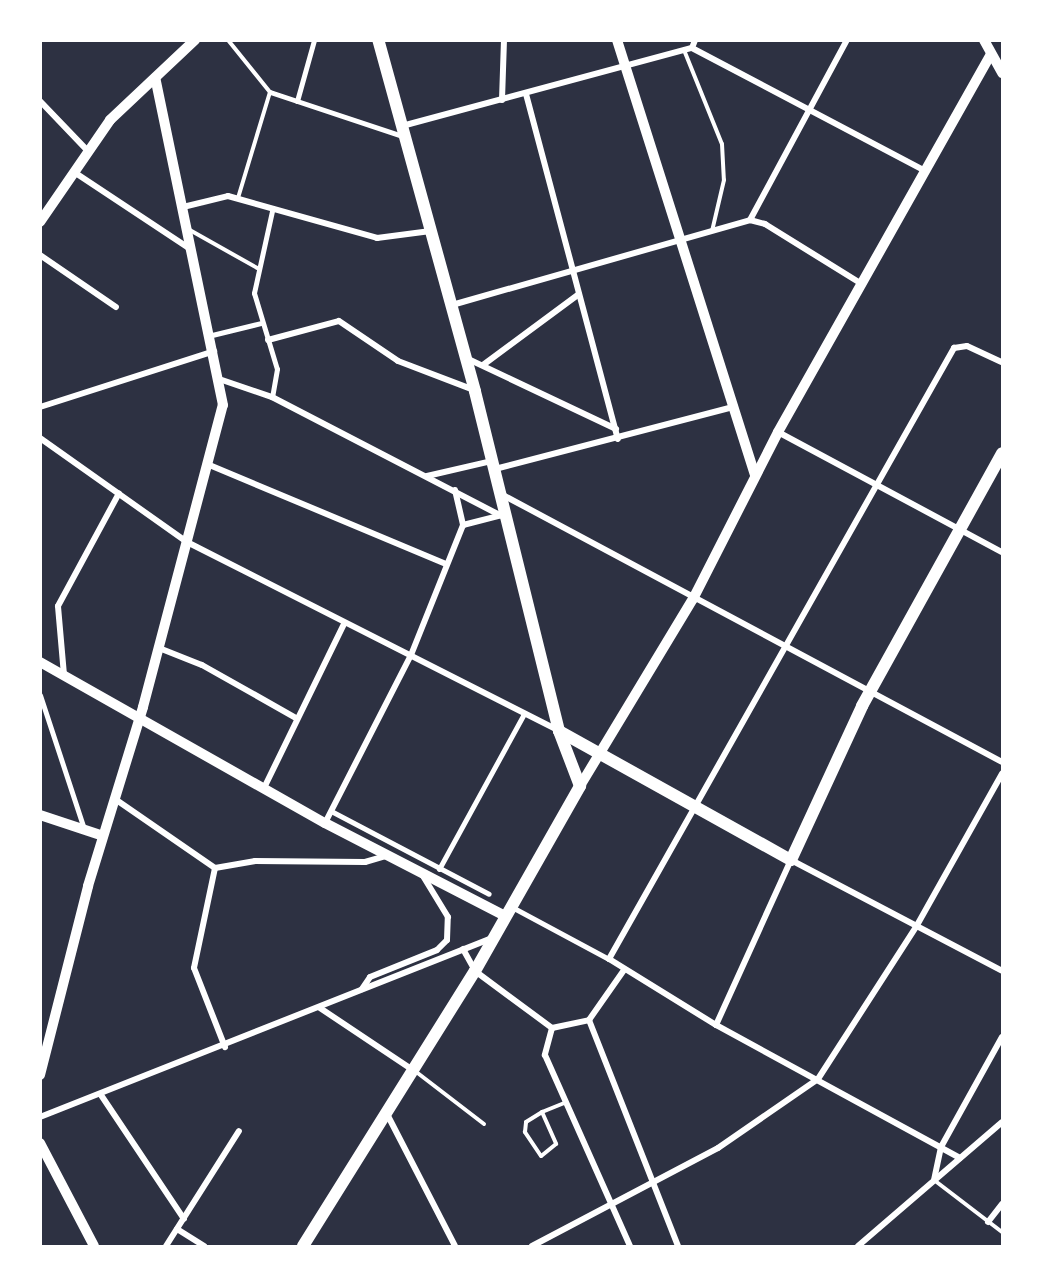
<!DOCTYPE html>
<html>
<head>
<meta charset="utf-8">
<style>
  body { margin:0 }
  #map { position:relative; width:1043px; height:1287px; overflow:hidden; background:#2d3142; font-family:Georgia,serif }
  div>[style] { position:absolute }
  .service>* { height:4px; margin:-2px; padding:0 2px; transform-origin:2px; border-radius:2px; background:#fff }
  .pedestrian>* { height:5px; margin:-2.5px; padding:0 2.5px; transform-origin:2.5px; border-radius:2.5px; background:#fff }
  .minor>* { height:6px; margin:-3px; padding:0 3px; transform-origin:3px; border-radius:3px; background:#fff }
  .tertiary>* { height:10px; margin:-5px; padding:0 5px; transform-origin:5px; border-radius:5px; background:#fff }
  .secondary>* { height:12px; margin:-6px; padding:0 6px; transform-origin:6px; border-radius:6px; background:#fff }
  span { translate:-50% -50%; white-space:nowrap; text-align:center; line-height:1.15; -webkit-text-stroke:6px #fff; paint-order:stroke }
  .frame { position:absolute; inset:0; border:42px solid #fff; pointer-events:none }
</style>
</head>
<body>
<div id="map">
  <div class="service">
    <i style="left:228px;top:40px;width:67px;rotate:51.1deg"></i>
    <i style="left:270px;top:92px;width:111px;rotate:106.8deg"></i>
    <i style="left:684px;top:50px;width:101px;rotate:68deg"></i>
    <i style="left:722px;top:144px;width:36px;rotate:87deg"></i>
    <i style="left:724px;top:180px;width:52px;rotate:103.2deg"></i>
    <i style="left:188px;top:229px;width:81px;rotate:29.4deg"></i>
    <i style="left:415px;top:1071px;width:87px;rotate:37.5deg"></i>
    <i style="left:542px;top:1112px;width:35px;rotate:66deg"></i>
    <i style="left:556px;top:1144px;width:19px;rotate:141deg"></i>
    <i style="left:541px;top:1156px;width:29px;rotate:-124deg"></i>
    <i style="left:525px;top:1132px;width:10px;rotate:-84deg"></i>
    <i style="left:526px;top:1122px;width:19px;rotate:-32deg"></i>
    <i style="left:542px;top:1112px;width:24px;rotate:-22deg"></i>
    <i style="left:934px;top:1180px;width:86px;rotate:37.4deg"></i>
  </div>
  <div class="pedestrian">
    <i style="left:270px;top:92px;width:139px;rotate:18.4deg"></i>
    <i style="left:297px;top:101px;width:63px;rotate:-74.4deg"></i>
    <i style="left:272px;top:211px;width:84px;rotate:102.4deg"></i>
    <i style="left:254px;top:293px;width:79px;rotate:73.2deg"></i>
    <i style="left:277px;top:369px;width:28px;rotate:100deg"></i>
    <i style="left:212px;top:335px;width:50px;rotate:-13.8deg"></i>
    <i style="left:40px;top:695px;width:141px;rotate:71.8deg"></i>
    <i style="left:331px;top:811px;width:178px;rotate:27.7deg"></i>
    <i style="left:439px;top:869px;width:177px;rotate:-61.3deg"></i>
    <i style="left:510px;top:906px;width:112px;rotate:28.2deg"></i>
  </div>
  <div class="minor">
    <i style="left:692px;top:48px;width:263px;rotate:27.8deg"></i>
    <i style="left:526px;top:94px;width:357px;rotate:75.1deg"></i>
    <i style="left:502px;top:100px;width:60px;rotate:-88.1deg"></i>
    <i style="left:40px;top:101px;width:69px;rotate:46.2deg"></i>
    <i style="left:402px;top:126px;width:300px;rotate:-15.1deg"></i>
    <i style="left:692px;top:48px;width:9px;rotate:-69deg"></i>
    <i style="left:74px;top:172px;width:138px;rotate:33.5deg"></i>
    <i style="left:183px;top:207px;width:46px;rotate:-13.7deg"></i>
    <i style="left:228px;top:196px;width:155px;rotate:15.7deg"></i>
    <i style="left:377px;top:238px;width:54px;rotate:-7.4deg"></i>
    <i style="left:750px;top:220px;width:204px;rotate:-61.7deg"></i>
    <i style="left:40px;top:255px;width:92px;rotate:34.4deg"></i>
    <i style="left:452px;top:305px;width:310px;rotate:-15.9deg"></i>
    <i style="left:750px;top:220px;width:16px;rotate:15deg"></i>
    <i style="left:765px;top:224px;width:112px;rotate:31.8deg"></i>
    <i style="left:268px;top:340px;width:73px;rotate:-15deg"></i>
    <i style="left:339px;top:321px;width:71px;rotate:34.1deg"></i>
    <i style="left:398px;top:361px;width:81px;rotate:20.9deg"></i>
    <i style="left:466px;top:358px;width:166px;rotate:25.3deg"></i>
    <i style="left:483px;top:365px;width:119px;rotate:-36.5deg"></i>
    <i style="left:222px;top:380px;width:53px;rotate:18.8deg"></i>
    <i style="left:272px;top:397px;width:257px;rotate:27.4deg"></i>
    <i style="left:40px;top:407px;width:183px;rotate:-17.8deg"></i>
    <i style="left:778px;top:432px;width:254px;rotate:28.2deg"></i>
    <i style="left:40px;top:438px;width:180px;rotate:35.3deg"></i>
    <i style="left:187px;top:542px;width:417px;rotate:26.9deg"></i>
    <i style="left:207px;top:464px;width:259px;rotate:22.7deg"></i>
    <i style="left:495px;top:469px;width:243px;rotate:-14.6deg"></i>
    <i style="left:427px;top:476px;width:67px;rotate:-13deg"></i>
    <i style="left:455px;top:490px;width:36px;rotate:77deg"></i>
    <i style="left:501px;top:494px;width:568px;rotate:28.14deg"></i>
    <i style="left:159px;top:648px;width:46px;rotate:21.6deg"></i>
    <i style="left:202px;top:665px;width:108px;rotate:29.4deg"></i>
    <i style="left:64px;top:675px;width:69px;rotate:-95deg"></i>
    <i style="left:58px;top:606px;width:128px;rotate:-61.6deg"></i>
    <i style="left:264px;top:788px;width:182px;rotate:-64deg"></i>
    <i style="left:115px;top:799px;width:121px;rotate:34.6deg"></i>
    <i style="left:215px;top:868px;width:102px;rotate:101.9deg"></i>
    <i style="left:194px;top:968px;width:85px;rotate:68.6deg"></i>
    <i style="left:325px;top:823px;width:189px;rotate:-62.9deg"></i>
    <i style="left:411px;top:655px;width:140px;rotate:-68.2deg"></i>
    <i style="left:463px;top:525px;width:44px;rotate:-14.3deg"></i>
    <i style="left:215px;top:868px;width:41px;rotate:-9.9deg"></i>
    <i style="left:255px;top:861px;width:110px;rotate:0.5deg"></i>
    <i style="left:365px;top:862px;width:22px;rotate:-16deg"></i>
    <i style="left:463px;top:949px;width:25px;rotate:61deg"></i>
    <i style="left:475px;top:971px;width:96px;rotate:36.5deg"></i>
    <i style="left:552px;top:1028px;width:38px;rotate:-12deg"></i>
    <i style="left:589px;top:1020px;width:61px;rotate:-55deg"></i>
    <i style="left:362px;top:989px;width:14px;rotate:-56deg"></i>
    <i style="left:370px;top:977px;width:72px;rotate:-21.9deg"></i>
    <i style="left:437px;top:950px;width:14px;rotate:-45deg"></i>
    <i style="left:447px;top:940px;width:23px;rotate:-88deg"></i>
    <i style="left:448px;top:917px;width:48px;rotate:-121.4deg"></i>
    <i style="left:320px;top:1008px;width:112px;rotate:33.7deg"></i>
    <i style="left:589px;top:1020px;width:243px;rotate:68.5deg"></i>
    <i style="left:716px;top:1025px;width:181px;rotate:-65.6deg"></i>
    <i style="left:791px;top:860px;width:238px;rotate:27.7deg"></i>
    <i style="left:552px;top:1028px;width:28px;rotate:105deg"></i>
    <i style="left:545px;top:1055px;width:209px;rotate:66deg"></i>
    <i style="left:101px;top:1095px;width:149px;rotate:56.2deg"></i>
    <i style="left:387px;top:1114px;width:148px;rotate:62.7deg"></i>
    <i style="left:40px;top:1117px;width:486px;rotate:-21.6deg"></i>
    <i style="left:960px;top:1158px;width:278px;rotate:-151.4deg"></i>
    <i style="left:716px;top:1025px;width:126px;rotate:-148.3deg"></i>
    <i style="left:609px;top:959px;width:702px;rotate:-60.55deg"></i>
    <i style="left:954px;top:348px;width:13px;rotate:-9deg"></i>
    <i style="left:967px;top:346px;width:38px;rotate:25deg"></i>
    <i style="left:934px;top:1180px;width:34px;rotate:-78deg"></i>
    <i style="left:941px;top:1147px;width:126px;rotate:-61deg"></i>
    <i style="left:988px;top:1222px;width:23px;rotate:-52deg"></i>
    <i style="left:177px;top:1229px;width:32px;rotate:32deg"></i>
    <i style="left:166px;top:1246px;width:136px;rotate:-57.6deg"></i>
    <i style="left:532px;top:1246px;width:210px;rotate:-27.8deg"></i>
    <i style="left:718px;top:1148px;width:121px;rotate:-34.6deg"></i>
    <i style="left:818px;top:1079px;width:181px;rotate:-57.2deg"></i>
    <i style="left:916px;top:927px;width:176px;rotate:-60.7deg"></i>
    <i style="left:858px;top:1246px;width:190px;rotate:-40.7deg"></i>
  </div>
  <div class="tertiary">
    <i style="left:617px;top:40px;width:455px;rotate:72.4deg"></i>
    <i style="left:984px;top:40px;width:38px;rotate:61deg"></i>
    <i style="left:40px;top:222px;width:124px;rotate:-55.5deg"></i>
    <i style="left:110px;top:120px;width:117px;rotate:-43.3deg"></i>
    <i style="left:40px;top:662px;width:327px;rotate:29.5deg"></i>
    <i style="left:325px;top:823px;width:200px;rotate:27.3deg"></i>
    <i style="left:580px;top:786px;width:218px;rotate:-58.9deg"></i>
    <i style="left:693px;top:599px;width:187px;rotate:-63deg"></i>
    <i style="left:778px;top:432px;width:434px;rotate:-60.6deg"></i>
    <i style="left:40px;top:815px;width:66px;rotate:18.4deg"></i>
    <i style="left:40px;top:1075px;width:195px;rotate:-75.7deg"></i>
    <i style="left:88px;top:886px;width:187px;rotate:-72.9deg"></i>
    <i style="left:143px;top:707px;width:312px;rotate:-75.2deg"></i>
    <i style="left:223px;top:405px;width:334px;rotate:-101.7deg"></i>
    <i style="left:40px;top:1143px;width:116px;rotate:62.3deg"></i>
  </div>
  <div class="secondary">
    <i style="left:559px;top:731px;width:265px;rotate:29.1deg"></i>
    <i style="left:791px;top:860px;width:170px;rotate:-65.2deg"></i>
    <i style="left:862px;top:706px;width:289px;rotate:-61deg"></i>
    <i style="left:303px;top:1246px;width:324px;rotate:-58deg"></i>
    <i style="left:475px;top:971px;width:213px;rotate:-60.4deg"></i>
    <i style="left:580px;top:786px;width:59px;rotate:-110.9deg"></i>
    <i style="left:559px;top:731px;width:350px;rotate:-103.9deg"></i>
    <i style="left:475px;top:391px;width:364px;rotate:-105.4deg"></i>
  </div>
  <div class="frame"></div>
</div>
</body>
</html>
